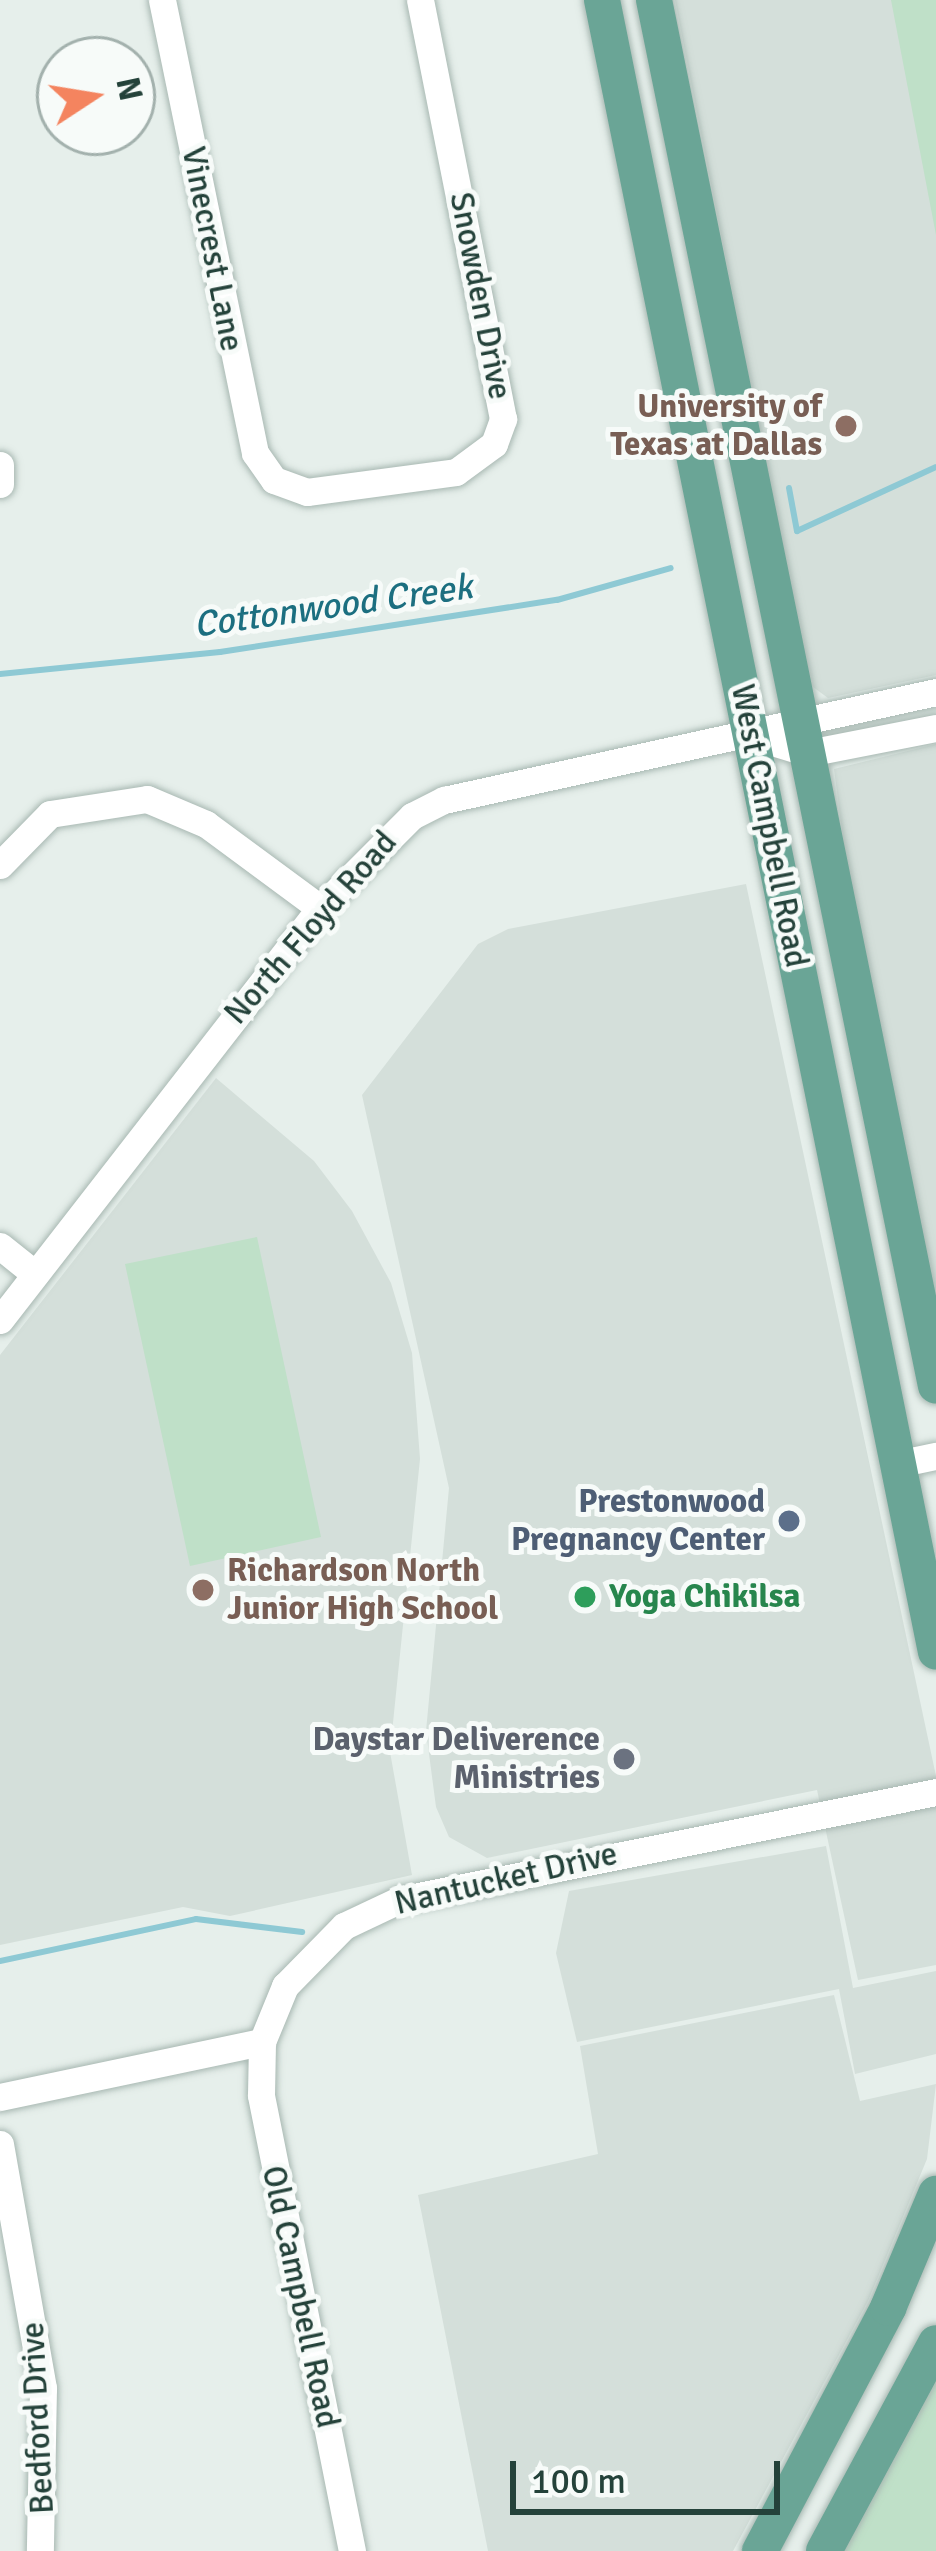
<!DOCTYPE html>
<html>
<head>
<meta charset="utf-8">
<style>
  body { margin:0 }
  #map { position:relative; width:936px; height:2551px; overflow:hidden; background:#e6efeb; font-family:Signika,sans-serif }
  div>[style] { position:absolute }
  .built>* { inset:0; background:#d4dfda }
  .green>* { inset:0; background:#bfe0c8 }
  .stream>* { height:6px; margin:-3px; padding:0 3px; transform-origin:3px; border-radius:3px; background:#8ec9d4 }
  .roads { filter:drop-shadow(0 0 3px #a8b8b2) drop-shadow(0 0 3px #a8b8b2) }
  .minor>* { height:27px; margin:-13.5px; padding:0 13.5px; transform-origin:13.5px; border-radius:13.5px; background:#fff }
  .major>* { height:36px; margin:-18px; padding:0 18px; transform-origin:18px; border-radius:18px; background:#6aa596 }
  .dots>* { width:33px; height:33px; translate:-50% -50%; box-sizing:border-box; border:6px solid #f7fbf9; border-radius:50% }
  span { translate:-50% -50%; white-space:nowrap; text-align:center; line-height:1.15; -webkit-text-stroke:10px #f7fbf9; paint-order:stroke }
  .street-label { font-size:33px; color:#24423a }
  .education-label { font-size:33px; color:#785e54; font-weight:700 }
  .right { translate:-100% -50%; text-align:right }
  .left { translate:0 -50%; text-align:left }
  .service-label { font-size:33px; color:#4e5e75; font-weight:700 }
  .leisure-label { font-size:33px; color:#27864d; font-weight:700 }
  .worship-label { font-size:33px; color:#5b616d; font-weight:700 }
  .water-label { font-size:36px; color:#1c6f80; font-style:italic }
  .north { position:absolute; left:36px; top:36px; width:120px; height:120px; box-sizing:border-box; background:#f7fbf9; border:3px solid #a3b1ad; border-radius:50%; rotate:78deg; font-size:33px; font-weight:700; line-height:48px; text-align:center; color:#24423a }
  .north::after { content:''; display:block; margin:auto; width:42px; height:54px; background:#f4845f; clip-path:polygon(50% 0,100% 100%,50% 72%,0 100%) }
  .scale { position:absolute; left:510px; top:2461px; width:270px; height:54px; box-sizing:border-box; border:6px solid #24423a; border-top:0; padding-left:15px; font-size:36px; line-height:42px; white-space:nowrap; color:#24423a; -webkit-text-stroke:9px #f7fbf9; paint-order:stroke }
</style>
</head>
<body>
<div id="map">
  <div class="built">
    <i style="clip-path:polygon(675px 0,936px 0,936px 675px,828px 698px,809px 684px)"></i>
    <i style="clip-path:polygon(936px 744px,936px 1322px,854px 923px,834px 769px)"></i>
    <i style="clip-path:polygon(746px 884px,936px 1776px,936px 1965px,858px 1980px,817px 1790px,487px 1858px,449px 1837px,436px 1807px,426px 1731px,449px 1488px,362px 1095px,478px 944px,508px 929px)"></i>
    <i style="clip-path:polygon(216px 1078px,314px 1161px,352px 1211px,391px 1283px,412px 1353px,420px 1459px,390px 1752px,412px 1875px,230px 1916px,183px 1907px,0 1945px,0 1355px)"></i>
    <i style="clip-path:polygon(826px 1846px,853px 1988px,936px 1971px,936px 2054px,855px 2074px,839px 1989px,577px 2042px,556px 1953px,569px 1891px)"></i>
    <i style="clip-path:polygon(834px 1995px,860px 2101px,936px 2084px,927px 2159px,868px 2301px,733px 2551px,488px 2551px,418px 2195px,598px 2154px,580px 2046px)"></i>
  </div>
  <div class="green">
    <i style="clip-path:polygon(891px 0,936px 0,936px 235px)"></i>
    <i style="clip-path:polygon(257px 1237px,321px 1537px,190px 1566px,125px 1264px)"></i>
    <i style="clip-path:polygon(936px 2375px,936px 2551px,841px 2551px)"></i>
  </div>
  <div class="stream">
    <i style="left:789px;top:488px;width:44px;rotate:79.5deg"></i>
    <i style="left:797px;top:531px;width:153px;rotate:-24.7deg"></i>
    <i style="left:0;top:674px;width:221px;rotate:-5.7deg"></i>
    <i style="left:220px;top:652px;width:341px;rotate:-8.8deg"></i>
    <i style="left:557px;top:600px;width:118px;rotate:-15.7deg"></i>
    <i style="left:0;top:1961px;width:200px;rotate:-12.1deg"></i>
    <i style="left:196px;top:1919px;width:107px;rotate:7deg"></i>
  </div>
  <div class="roads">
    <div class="minor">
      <i style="left:162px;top:0;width:462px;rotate:78.4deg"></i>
      <i style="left:255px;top:453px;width:33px;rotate:55deg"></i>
      <i style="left:274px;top:480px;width:35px;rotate:20deg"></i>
      <i style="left:307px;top:492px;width:150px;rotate:-7.6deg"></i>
      <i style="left:456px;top:472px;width:47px;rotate:-36.4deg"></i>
      <i style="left:494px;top:444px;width:27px;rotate:-70deg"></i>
      <i style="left:503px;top:419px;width:427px;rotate:-101.2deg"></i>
      <i style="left:0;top:465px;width:19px;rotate:90deg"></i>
      <i style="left:753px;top:736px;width:58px;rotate:17.2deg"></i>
      <i style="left:808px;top:753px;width:130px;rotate:-11.1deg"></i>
      <i style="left:0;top:865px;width:71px;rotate:-45.6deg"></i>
      <i style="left:50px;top:814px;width:98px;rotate:-8.8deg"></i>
      <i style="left:147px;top:799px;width:64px;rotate:23deg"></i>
      <i style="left:206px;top:824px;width:142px;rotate:36.4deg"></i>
      <i style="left:0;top:1246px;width:45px;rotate:38.7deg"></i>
      <i style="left:0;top:1320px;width:522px;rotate:-52.16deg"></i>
      <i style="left:320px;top:908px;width:130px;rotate:-45deg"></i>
      <i style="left:412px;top:816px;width:36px;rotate:-27deg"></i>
      <i style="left:444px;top:800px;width:504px;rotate:-12.38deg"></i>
      <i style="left:897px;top:1464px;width:40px;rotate:-12deg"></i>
      <i style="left:0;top:2097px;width:268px;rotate:-11.9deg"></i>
      <i style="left:0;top:2144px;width:248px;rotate:80deg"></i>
      <i style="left:43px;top:2388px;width:163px;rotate:91.1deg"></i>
      <i style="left:352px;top:2551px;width:465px;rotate:-101.3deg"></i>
      <i style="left:261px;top:2095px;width:53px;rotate:-88.9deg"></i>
      <i style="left:262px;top:2042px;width:61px;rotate:-67.7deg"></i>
      <i style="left:285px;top:1986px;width:84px;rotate:-45.5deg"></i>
      <i style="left:344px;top:1926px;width:61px;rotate:-25.3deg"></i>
      <i style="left:399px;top:1900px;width:548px;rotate:-11.37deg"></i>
    </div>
    <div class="major">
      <i style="left:602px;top:0;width:1685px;rotate:78.57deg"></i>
      <i style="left:654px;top:0;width:1414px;rotate:78.5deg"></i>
      <i style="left:760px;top:2551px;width:275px;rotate:-62.2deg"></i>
      <i style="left:888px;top:2308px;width:124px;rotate:-67.2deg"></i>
      <i style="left:824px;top:2551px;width:236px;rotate:-61.7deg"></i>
    </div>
  </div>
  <div class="dots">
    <i style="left:846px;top:426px;background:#8d6e63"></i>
    <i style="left:789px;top:1521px;background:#5c6f8a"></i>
    <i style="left:203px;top:1590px;background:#8d6e63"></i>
    <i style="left:585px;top:1597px;background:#2e9e5b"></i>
    <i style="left:624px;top:1759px;background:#6b7280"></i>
  </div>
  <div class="street-label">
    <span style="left:212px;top:249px;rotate:79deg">Vinecrest Lane</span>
    <span style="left:480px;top:296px;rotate:79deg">Snowden Drive</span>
    <span style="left:769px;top:826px;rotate:79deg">West Campbell Road</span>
    <span style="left:311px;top:928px;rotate:-49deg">North Floyd Road</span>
    <span style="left:506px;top:1879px;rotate:-13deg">Nantucket Drive</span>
    <span style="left:300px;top:2297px;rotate:78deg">Old Campbell Road</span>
    <span style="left:38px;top:2418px;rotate:-93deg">Bedford Drive</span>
  </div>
  <div class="education-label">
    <span class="right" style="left:822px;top:426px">University of<br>Texas at Dallas</span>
    <span class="left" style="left:227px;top:1590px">Richardson North<br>Junior High School</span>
  </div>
  <div class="service-label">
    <span class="right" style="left:765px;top:1521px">Prestonwood<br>Pregnancy Center</span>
  </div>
  <div class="leisure-label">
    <span class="left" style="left:609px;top:1597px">Yoga Chikilsa</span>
  </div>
  <div class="worship-label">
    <span class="right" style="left:600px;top:1759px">Daystar Deliverence<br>Ministries</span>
  </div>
  <div class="water-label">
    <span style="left:333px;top:606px;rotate:-8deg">Cottonwood Creek</span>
  </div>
  <div class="north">N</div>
  <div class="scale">100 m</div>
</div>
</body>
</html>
